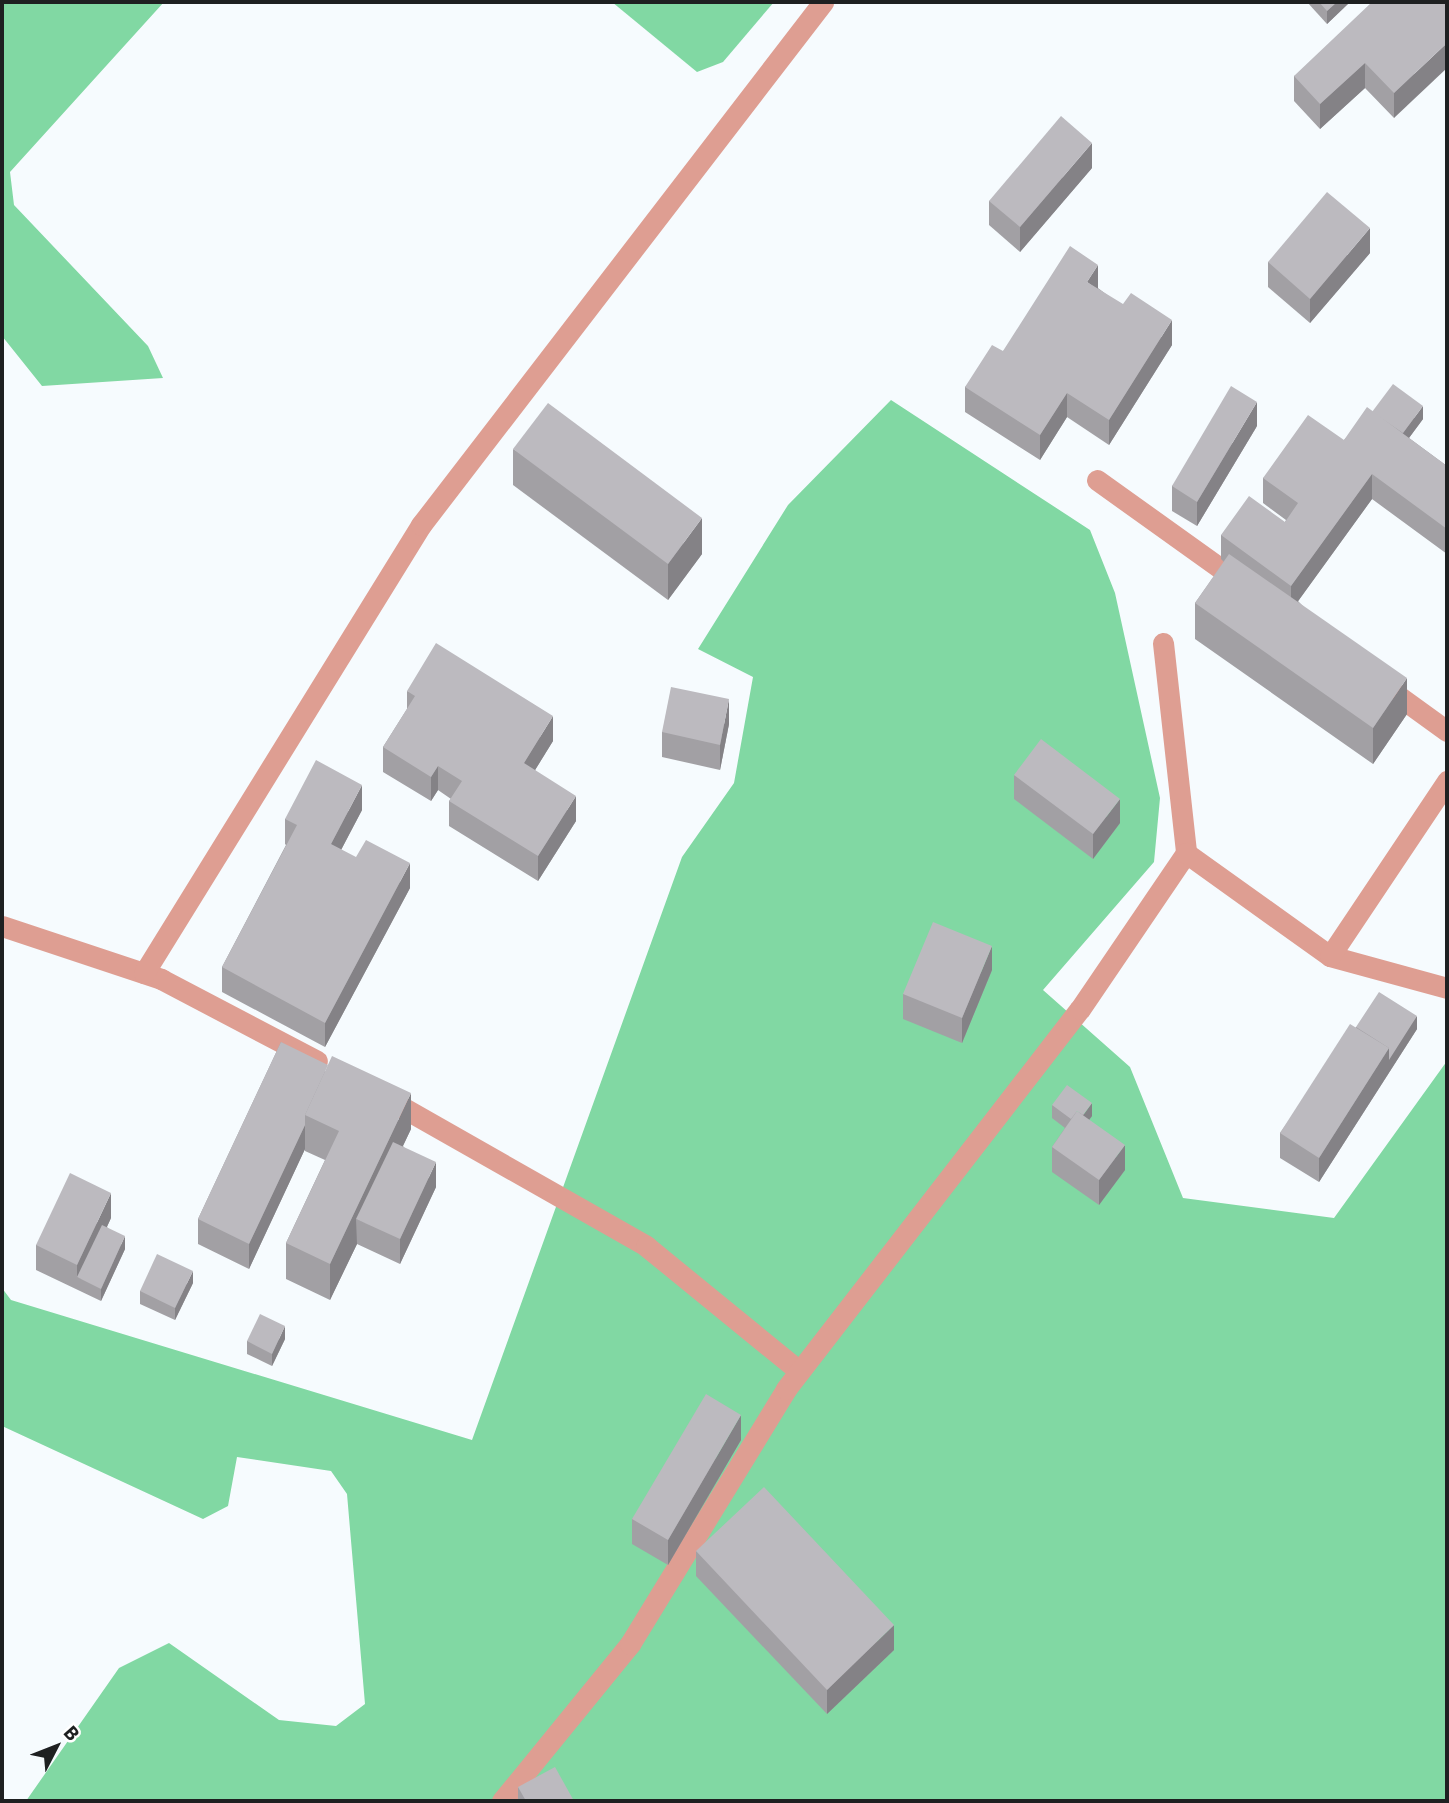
<!DOCTYPE html>
<html>
<head>
<meta charset="utf-8">
<style>
  body { margin:0 }
  #map { position:relative; width:1449px; height:1803px; overflow:hidden; background:#f6fbfe; font-family:"Open Sans",sans-serif }
  div>[style] { position:absolute }
  .forest>* { inset:0; background:#81d8a3 }
  .minor>* { height:21px; margin:-10.5px; padding:0 10.5px; transform-origin:10.5px; border-radius:10.5px; background:#de9e92 }
  .wall>* { inset:0; background:#a2a0a4 }
  .shaded-wall>* { inset:0; background:#848286 }
  .building>* { inset:0; background:#bcbabf }
  span { translate:-50% -50%; white-space:nowrap; text-align:center; line-height:1.15; -webkit-text-stroke:7px #fff; paint-order:stroke }
  .frame { position:absolute; inset:0; border:4px solid #1e2021; pointer-events:none }
  .north { position:absolute; left:21px; top:1712px; width:70px; height:70px; -webkit-text-stroke:5px #fff; paint-order:stroke; rotate:48deg; font-size:19px; font-weight:700; line-height:28px; text-align:center; color:#1e2021 }
  .north::after { content:''; display:block; margin:auto; width:24px; height:32px; background:#1e2021; clip-path:polygon(50% 0,100% 100%,50% 72%,0 100%) }
</style>
</head>
<body>
<div id="map">
  <div class="forest">
    <i style="clip-path:polygon(2px 2px,164px 2px,10px 172px,14px 205px,148px 346px,163px 378px,42px 386px,2px 336px)"></i>
    <i style="clip-path:polygon(612px 2px,774px 2px,723px 62px,697px 72px)"></i>
    <i style="clip-path:polygon(891px 400px,1090px 530px,1115px 593px,1160px 798px,1154px 862px,1043px 990px,1130px 1067px,1183px 1198px,1334px 1218px,1447px 1061px,1447px 1801px,26px 1801px,119px 1668px,169px 1643px,279px 1720px,336px 1726px,365px 1704px,347px 1494px,331px 1471px,237px 1457px,228px 1506px,203px 1519px,2px 1426px,2px 1288px,11px 1300px,472px 1440px,682px 857px,734px 783px,753px 677px,698px 649px,788px 505px)"></i>
  </div>
  <div class="minor">
    <i style="left:1097px;top:480px;width:177px;rotate:35.6deg"></i>
    <i style="left:1163px;top:643px;width:211px;rotate:83.7deg"></i>
    <i style="left:1386px;top:687px;width:75px;rotate:35.8deg"></i>
    <i style="left:2px;top:926px;width:168px;rotate:18.4deg"></i>
    <i style="left:161px;top:979px;width:176px;rotate:27.7deg"></i>
    <i style="left:1330px;top:956px;width:121px;rotate:15.3deg"></i>
    <i style="left:144px;top:973px;width:527px;rotate:-58.27deg"></i>
    <i style="left:421px;top:525px;width:660px;rotate:-52.45deg"></i>
    <i style="left:386px;top:1098px;width:299px;rotate:29.6deg"></i>
    <i style="left:646px;top:1246px;width:198px;rotate:39.2deg"></i>
    <i style="left:502px;top:1801px;width:203px;rotate:-50.8deg"></i>
    <i style="left:630px;top:1644px;width:299px;rotate:-58.5deg"></i>
    <i style="left:786px;top:1389px;width:480px;rotate:-52.3deg"></i>
    <i style="left:1080px;top:1009px;width:189px;rotate:-55.8deg"></i>
    <i style="left:1186px;top:853px;width:177px;rotate:35.6deg"></i>
    <i style="left:1330px;top:956px;width:211px;rotate:-56.2deg"></i>
  </div>
  <div class="wall">
    <i style="clip-path:polygon(1307px 2px,1350px 2px,1327px 24px)"></i>
    <i style="clip-path:polygon(1447px 2px,1394px 118px,1365px 88px,1320px 129px,1294px 101px,1294px 76px)"></i>
    <i style="clip-path:polygon(1092px 168px,1020px 252px,989px 225px,989px 201px)"></i>
    <i style="clip-path:polygon(1370px 253px,1310px 323px,1268px 287px,1268px 262px)"></i>
    <i style="clip-path:polygon(1098px 288px,1172px 345px,1109px 445px,1067px 417px,1040px 460px,965px 412px,965px 387px,1003px 351px)"></i>
    <i style="clip-path:polygon(1372px 412px,1423px 419px,1409px 438px,1447px 466px,1447px 554px,1372px 499px,1298px 601px,1407px 714px,1373px 764px,1195px 639px,1195px 603px,1224px 562px,1221px 559px,1221px 535px,1285px 522px,1286px 520px,1263px 503px,1263px 478px,1344px 440px)"></i>
    <i style="clip-path:polygon(1257px 426px,1197px 526px,1172px 511px,1172px 486px)"></i>
    <i style="clip-path:polygon(513px 449px,702px 554px,668px 600px,513px 485px)"></i>
    <i style="clip-path:polygon(407px 691px,553px 741px,535px 770px,576px 821px,538px 881px,449px 826px,449px 801px,451px 799px,438px 790px,431px 801px,383px 772px,383px 747px,407px 709px)"></i>
    <i style="clip-path:polygon(729px 724px,720px 770px,662px 757px,662px 732px)"></i>
    <i style="clip-path:polygon(1014px 775px,1120px 823px,1093px 859px,1014px 799px)"></i>
    <i style="clip-path:polygon(362px 810px,341px 850px,410px 888px,325px 1047px,222px 992px,222px 967px,286px 845px,285px 844px,285px 819px)"></i>
    <i style="clip-path:polygon(992px 970px,962px 1043px,903px 1019px,903px 994px)"></i>
    <i style="clip-path:polygon(1356px 1027px,1417px 1029px,1319px 1182px,1280px 1158px,1280px 1133px)"></i>
    <i style="clip-path:polygon(281px 1042px,411px 1129px,403px 1146px,436px 1187px,400px 1264px,357px 1244px,330px 1300px,286px 1279px,286px 1243px,325px 1160px,305px 1151px,305px 1149px,249px 1269px,198px 1244px,198px 1219px)"></i>
    <i style="clip-path:polygon(1052px 1105px,1092px 1116px,1089px 1120px,1125px 1170px,1099px 1205px,1052px 1172px,1052px 1147px,1065px 1128px,1052px 1118px)"></i>
    <i style="clip-path:polygon(111px 1218px,107px 1227px,125px 1249px,101px 1301px,36px 1270px,36px 1245px)"></i>
    <i style="clip-path:polygon(193px 1283px,175px 1320px,140px 1304px,140px 1291px)"></i>
    <i style="clip-path:polygon(285px 1339px,272px 1366px,247px 1354px,247px 1341px)"></i>
    <i style="clip-path:polygon(741px 1440px,668px 1565px,632px 1544px,632px 1519px)"></i>
    <i style="clip-path:polygon(696px 1551px,894px 1650px,827px 1714px,696px 1576px)"></i>
    <i style="clip-path:polygon(518px 1787px,574px 1801px,518px 1801px)"></i>
  </div>
  <div class="shaded-wall">
    <i style="clip-path:polygon(1337px 2px,1350px 2px,1327px 24px,1327px 11px)"></i>
    <i style="clip-path:polygon(1447px 43px,1447px 68px,1394px 118px,1394px 93px)"></i>
    <i style="clip-path:polygon(1365px 63px,1365px 88px,1320px 129px,1320px 104px)"></i>
    <i style="clip-path:polygon(1092px 143px,1092px 168px,1020px 252px,1020px 227px)"></i>
    <i style="clip-path:polygon(1370px 228px,1370px 253px,1310px 323px,1310px 299px)"></i>
    <i style="clip-path:polygon(1098px 265px,1098px 290px,1087px 282px)"></i>
    <i style="clip-path:polygon(1172px 320px,1172px 345px,1109px 445px,1109px 420px)"></i>
    <i style="clip-path:polygon(1067px 393px,1067px 417px,1040px 460px,1040px 435px)"></i>
    <i style="clip-path:polygon(1257px 402px,1257px 426px,1197px 526px,1197px 502px)"></i>
    <i style="clip-path:polygon(1423px 406px,1423px 419px,1397px 454px,1397px 441px)"></i>
    <i style="clip-path:polygon(1372px 474px,1372px 499px,1291px 611px,1291px 586px)"></i>
    <i style="clip-path:polygon(702px 518px,702px 554px,668px 600px,668px 564px)"></i>
    <i style="clip-path:polygon(1407px 678px,1407px 714px,1373px 764px,1373px 728px)"></i>
    <i style="clip-path:polygon(729px 699px,729px 724px,720px 770px,720px 745px)"></i>
    <i style="clip-path:polygon(553px 716px,553px 741px,524px 788px,524px 763px)"></i>
    <i style="clip-path:polygon(438px 766px,438px 790px,431px 801px,431px 777px)"></i>
    <i style="clip-path:polygon(362px 785px,362px 810px,331px 869px,331px 844px)"></i>
    <i style="clip-path:polygon(576px 796px,576px 821px,538px 881px,538px 856px)"></i>
    <i style="clip-path:polygon(1120px 799px,1120px 823px,1093px 859px,1093px 834px)"></i>
    <i style="clip-path:polygon(410px 863px,410px 888px,325px 1047px,325px 1023px)"></i>
    <i style="clip-path:polygon(992px 946px,992px 970px,962px 1043px,962px 1018px)"></i>
    <i style="clip-path:polygon(1417px 1016px,1417px 1029px,1319px 1182px,1319px 1158px,1389px 1048px)"></i>
    <i style="clip-path:polygon(411px 1093px,411px 1129px,366px 1223px,356px 1219px,357px 1244px,330px 1300px,330px 1264px)"></i>
    <i style="clip-path:polygon(1092px 1103px,1092px 1116px,1077px 1136px,1077px 1124px)"></i>
    <i style="clip-path:polygon(305px 1125px,305px 1149px,249px 1269px,249px 1244px)"></i>
    <i style="clip-path:polygon(1125px 1145px,1125px 1170px,1099px 1205px,1099px 1180px)"></i>
    <i style="clip-path:polygon(436px 1162px,436px 1187px,400px 1264px,400px 1239px)"></i>
    <i style="clip-path:polygon(111px 1193px,111px 1218px,82px 1279px,77px 1277px,77px 1290px,77px 1265px)"></i>
    <i style="clip-path:polygon(125px 1236px,125px 1249px,101px 1301px,101px 1289px)"></i>
    <i style="clip-path:polygon(193px 1271px,193px 1283px,175px 1320px,175px 1308px)"></i>
    <i style="clip-path:polygon(285px 1326px,285px 1339px,272px 1366px,272px 1354px)"></i>
    <i style="clip-path:polygon(741px 1415px,741px 1440px,668px 1565px,668px 1540px)"></i>
    <i style="clip-path:polygon(894px 1625px,894px 1650px,827px 1714px,827px 1690px)"></i>
  </div>
  <div class="building">
    <i style="clip-path:polygon(1319px 2px,1337px 2px,1327px 11px)"></i>
    <i style="clip-path:polygon(1372px 2px,1447px 2px,1447px 43px,1394px 93px,1365px 63px,1320px 104px,1294px 76px)"></i>
    <i style="clip-path:polygon(1061px 116px,1092px 143px,1020px 227px,989px 201px)"></i>
    <i style="clip-path:polygon(1327px 192px,1370px 228px,1310px 299px,1268px 262px)"></i>
    <i style="clip-path:polygon(1070px 246px,1098px 265px,1087px 282px,1123px 304px,1131px 293px,1172px 320px,1109px 420px,1067px 393px,1040px 435px,965px 387px,992px 345px,1003px 351px)"></i>
    <i style="clip-path:polygon(1393px 384px,1423px 406px,1403px 433px,1372px 412px)"></i>
    <i style="clip-path:polygon(1231px 386px,1257px 402px,1197px 502px,1172px 486px)"></i>
    <i style="clip-path:polygon(548px 403px,702px 518px,668px 564px,513px 449px)"></i>
    <i style="clip-path:polygon(1367px 407px,1447px 466px,1447px 529px,1372px 474px,1291px 586px,1221px 535px,1249px 496px,1285px 522px,1298px 503px,1263px 478px,1308px 415px,1344px 440px)"></i>
    <i style="clip-path:polygon(1229px 554px,1407px 678px,1373px 728px,1195px 603px)"></i>
    <i style="clip-path:polygon(436px 643px,553px 716px,524px 763px,576px 796px,538px 856px,449px 801px,462px 781px,438px 766px,431px 777px,383px 747px,415px 696px,407px 691px)"></i>
    <i style="clip-path:polygon(671px 687px,729px 699px,720px 745px,662px 732px)"></i>
    <i style="clip-path:polygon(1041px 739px,1120px 799px,1093px 834px,1014px 775px)"></i>
    <i style="clip-path:polygon(316px 760px,362px 785px,331px 844px,356px 857px,366px 840px,410px 863px,325px 1023px,222px 967px,297px 825px,285px 819px)"></i>
    <i style="clip-path:polygon(933px 922px,992px 946px,962px 1018px,903px 994px)"></i>
    <i style="clip-path:polygon(1379px 992px,1417px 1016px,1389px 1060px,1389px 1048px,1356px 1027px)"></i>
    <i style="clip-path:polygon(1350px 1024px,1389px 1048px,1319px 1158px,1280px 1133px)"></i>
    <i style="clip-path:polygon(281px 1042px,328px 1065px,305px 1115px,305px 1125px,249px 1244px,198px 1219px)"></i>
    <i style="clip-path:polygon(332px 1056px,411px 1093px,330px 1264px,286px 1243px,339px 1131px,305px 1115px)"></i>
    <i style="clip-path:polygon(1067px 1085px,1092px 1103px,1083px 1115px,1077px 1111px,1071px 1119px,1052px 1105px)"></i>
    <i style="clip-path:polygon(1077px 1111px,1125px 1145px,1099px 1180px,1052px 1147px)"></i>
    <i style="clip-path:polygon(393px 1142px,436px 1162px,400px 1239px,356px 1219px)"></i>
    <i style="clip-path:polygon(70px 1173px,111px 1193px,77px 1265px,36px 1245px)"></i>
    <i style="clip-path:polygon(102px 1225px,125px 1236px,101px 1289px,77px 1277px)"></i>
    <i style="clip-path:polygon(157px 1254px,193px 1271px,175px 1308px,140px 1291px)"></i>
    <i style="clip-path:polygon(260px 1314px,285px 1326px,272px 1354px,247px 1341px)"></i>
    <i style="clip-path:polygon(706px 1394px,741px 1415px,668px 1540px,632px 1519px)"></i>
    <i style="clip-path:polygon(764px 1487px,894px 1625px,827px 1690px,696px 1551px)"></i>
    <i style="clip-path:polygon(555px 1767px,574px 1801px,526px 1801px,518px 1787px)"></i>
  </div>
  <div class="frame"></div>
  <div class="north">B</div>
</div>
</body>
</html>
